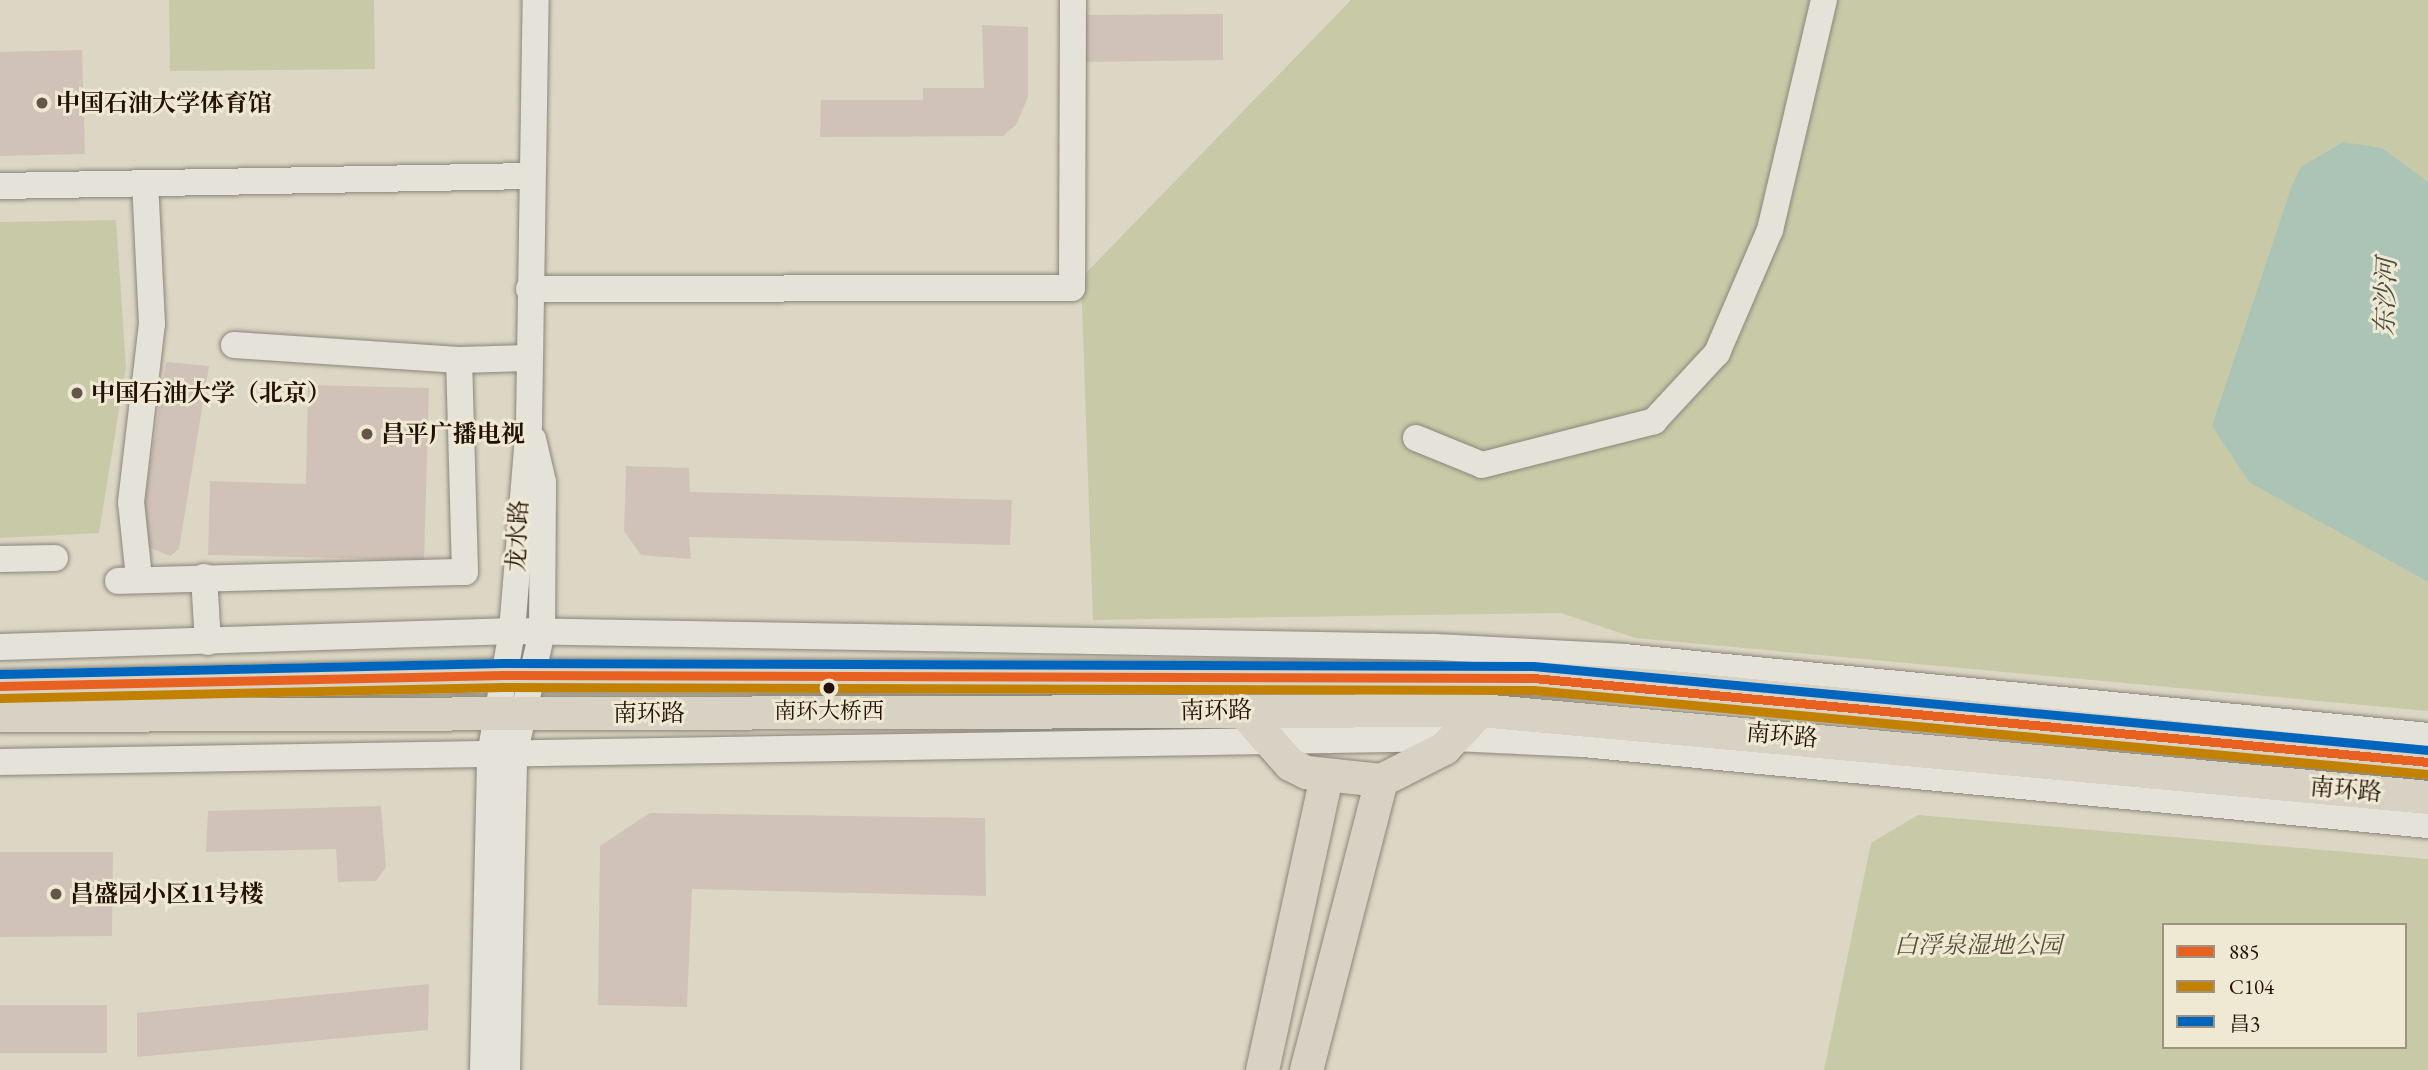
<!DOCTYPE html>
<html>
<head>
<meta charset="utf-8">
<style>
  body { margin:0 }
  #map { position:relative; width:2428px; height:1070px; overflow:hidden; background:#dcd7c5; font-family:"EB Garamond","Noto Serif SC",serif }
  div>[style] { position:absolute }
  .green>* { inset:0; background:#c8caa7 }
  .water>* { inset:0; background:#abc4b6 }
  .building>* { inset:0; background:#d0c2b8 }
  .roads { filter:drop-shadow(0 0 2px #8b867a) drop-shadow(0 0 2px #8b867a) }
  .minor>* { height:26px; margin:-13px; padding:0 13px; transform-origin:13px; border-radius:13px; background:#e4e2d9 }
  .major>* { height:33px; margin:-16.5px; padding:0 16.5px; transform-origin:16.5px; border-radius:16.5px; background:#d8d2c4 }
  .bus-1>* { height:9px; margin:-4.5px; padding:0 4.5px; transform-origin:4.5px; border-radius:4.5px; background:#e86121 }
  .bus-2>* { height:9px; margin:-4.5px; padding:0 4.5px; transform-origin:4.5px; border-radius:4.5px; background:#c28101 }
  .bus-3>* { height:9px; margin:-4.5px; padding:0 4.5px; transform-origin:4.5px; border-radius:4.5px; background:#0065bd }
  .dots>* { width:19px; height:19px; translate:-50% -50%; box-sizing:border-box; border:4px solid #efe9d3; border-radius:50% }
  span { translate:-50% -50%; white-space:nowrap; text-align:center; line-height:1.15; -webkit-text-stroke:6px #efe9d3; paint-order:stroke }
  .bus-label { font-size:22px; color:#241105 }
  .poi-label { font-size:24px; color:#241105; font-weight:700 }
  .left { translate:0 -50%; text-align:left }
  .street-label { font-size:24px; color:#241105 }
  .park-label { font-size:24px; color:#574e35; font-style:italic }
  .water-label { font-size:26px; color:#4c4d41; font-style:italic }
  .legend { position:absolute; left:2162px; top:923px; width:245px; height:126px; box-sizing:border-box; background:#efe9d3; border:2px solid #9e9381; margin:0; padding:9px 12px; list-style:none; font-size:21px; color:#241105 }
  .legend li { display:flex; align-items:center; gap:14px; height:35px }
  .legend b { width:35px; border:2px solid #9e9381 }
</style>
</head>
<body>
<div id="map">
  <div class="green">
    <i style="clip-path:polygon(169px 0,374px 0,375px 69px,170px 71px)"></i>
    <i style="clip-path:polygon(1351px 0,2428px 0,2428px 711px,1635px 638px,1561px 613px,1093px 620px,1081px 278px)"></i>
    <i style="clip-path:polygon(116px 220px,126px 367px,99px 533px,0 538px,0 222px)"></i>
    <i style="clip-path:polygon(evenodd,1918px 815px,2428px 859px,2428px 1070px,1824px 1070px,1871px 843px,1918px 815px,2164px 925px,2405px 925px,2405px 1047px,2164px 1047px,2164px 925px)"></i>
  </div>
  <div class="water">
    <i style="clip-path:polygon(2343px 142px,2382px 148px,2428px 182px,2428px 582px,2249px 482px,2212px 426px,2292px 185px,2301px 167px)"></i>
  </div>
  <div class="building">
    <i style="clip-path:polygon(1223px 14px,1223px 60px,1085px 62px,1084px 15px)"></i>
    <i style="clip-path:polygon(982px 25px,1028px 27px,1028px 97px,1016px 125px,1003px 136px,820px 137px,821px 100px,923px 100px,923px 88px,984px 88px)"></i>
    <i style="clip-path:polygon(82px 50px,85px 154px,0 156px,0 52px)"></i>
    <i style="clip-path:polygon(166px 362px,209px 366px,179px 549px,170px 556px,148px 547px,141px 526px)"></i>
    <i style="clip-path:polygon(308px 385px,429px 388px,424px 560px,208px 555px,210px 481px,306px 484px)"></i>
    <i style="clip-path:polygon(626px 466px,689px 468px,690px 492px,1012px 500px,1010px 545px,689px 537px,691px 559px,641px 555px,624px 531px)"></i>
    <i style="clip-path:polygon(381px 806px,386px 867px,376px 881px,338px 882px,336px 849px,206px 852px,208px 811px)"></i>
    <i style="clip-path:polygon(650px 813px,985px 818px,986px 896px,692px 889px,687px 1007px,598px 1005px,600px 846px)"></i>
    <i style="clip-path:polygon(0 852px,113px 852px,112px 936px,0 937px)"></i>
    <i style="clip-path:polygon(429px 984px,428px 1030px,137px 1057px,137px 1013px)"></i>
    <i style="clip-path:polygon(0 1005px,107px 1005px,107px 1053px,0 1053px)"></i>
  </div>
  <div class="roads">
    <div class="minor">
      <i style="left:0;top:186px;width:532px;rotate:-1.08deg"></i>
      <i style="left:529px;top:289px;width:543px;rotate:-0.11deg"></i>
      <i style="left:1072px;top:288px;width:288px;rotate:-89.8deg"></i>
      <i style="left:234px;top:345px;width:225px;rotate:3.8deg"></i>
      <i style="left:459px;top:360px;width:69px;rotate:-1.7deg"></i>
      <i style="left:1416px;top:438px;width:71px;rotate:22.2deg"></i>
      <i style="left:1482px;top:465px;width:178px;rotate:-14.3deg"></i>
      <i style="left:1654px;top:421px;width:93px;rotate:-47.2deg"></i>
      <i style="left:1717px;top:353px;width:134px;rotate:-66.7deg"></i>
      <i style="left:1770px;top:230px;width:236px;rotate:-76.8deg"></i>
      <i style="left:0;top:559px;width:55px;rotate:-1deg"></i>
      <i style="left:204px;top:577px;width:65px;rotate:86.5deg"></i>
      <i style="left:139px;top:578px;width:76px;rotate:-96deg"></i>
      <i style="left:131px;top:502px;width:179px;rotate:-83.3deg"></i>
      <i style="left:152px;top:324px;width:141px;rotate:-92.8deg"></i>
      <i style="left:118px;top:581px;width:347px;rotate:-1.5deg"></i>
      <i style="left:465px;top:572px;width:212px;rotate:-91.6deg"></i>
      <i style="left:0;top:647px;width:512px;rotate:-1.79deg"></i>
      <i style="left:512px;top:631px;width:923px;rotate:0.99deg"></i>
      <i style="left:1435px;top:647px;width:189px;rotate:3deg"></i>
      <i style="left:1624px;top:657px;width:808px;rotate:5.61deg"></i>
      <i style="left:0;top:762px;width:1454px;rotate:-0.95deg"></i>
      <i style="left:1454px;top:738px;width:129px;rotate:2.7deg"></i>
      <i style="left:1583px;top:744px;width:849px;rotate:5.48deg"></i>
      <i style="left:483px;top:1070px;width:315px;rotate:-88.7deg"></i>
      <i style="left:490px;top:755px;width:126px;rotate:-79.9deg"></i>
      <i style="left:512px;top:631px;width:208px;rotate:-85.3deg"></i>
      <i style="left:529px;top:424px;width:424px;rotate:-89.1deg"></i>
      <i style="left:507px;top:1070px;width:315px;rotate:-88.7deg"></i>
      <i style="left:514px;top:755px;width:126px;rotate:-77.2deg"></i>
      <i style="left:542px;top:632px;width:150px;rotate:-89.6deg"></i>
      <i style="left:543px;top:482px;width:44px;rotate:-103.1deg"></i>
    </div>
    <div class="major">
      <i style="left:0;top:686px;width:503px;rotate:-1.25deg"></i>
      <i style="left:503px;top:675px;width:1030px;rotate:0.17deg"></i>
      <i style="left:1533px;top:678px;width:128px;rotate:3.6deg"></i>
      <i style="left:1661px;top:686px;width:771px;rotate:5.66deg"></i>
      <i style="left:1242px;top:710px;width:72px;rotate:48.4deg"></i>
      <i style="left:1290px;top:764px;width:18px;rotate:27deg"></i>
      <i style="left:1306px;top:772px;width:75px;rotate:6.1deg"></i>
      <i style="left:1381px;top:780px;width:71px;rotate:-26.9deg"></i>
      <i style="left:1444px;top:748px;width:52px;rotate:-46.5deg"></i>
      <i style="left:0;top:715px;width:1480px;rotate:-0.19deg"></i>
      <i style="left:1480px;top:710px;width:952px;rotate:5.24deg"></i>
      <i style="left:1262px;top:1070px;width:300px;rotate:-77.7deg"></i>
      <i style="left:1306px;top:1070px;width:300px;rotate:-75.5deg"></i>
    </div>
  </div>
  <div class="bus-1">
    <i style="left:0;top:686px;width:503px;rotate:-1.25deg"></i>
    <i style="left:503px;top:675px;width:1030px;rotate:0.17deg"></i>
    <i style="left:1533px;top:678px;width:899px;rotate:5.36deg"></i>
  </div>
  <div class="bus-2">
    <i style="left:0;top:698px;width:503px;rotate:-1.25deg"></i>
    <i style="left:503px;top:687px;width:1030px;rotate:0.17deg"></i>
    <i style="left:1533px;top:690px;width:898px;rotate:5.37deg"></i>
  </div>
  <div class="bus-3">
    <i style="left:0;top:674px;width:503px;rotate:-1.25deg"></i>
    <i style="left:503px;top:663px;width:1030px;rotate:0.17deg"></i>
    <i style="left:1533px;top:666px;width:899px;rotate:5.36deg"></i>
  </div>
  <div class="dots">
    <i style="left:42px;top:103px;background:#645648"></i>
    <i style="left:77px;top:393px;background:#645648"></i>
    <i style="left:367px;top:434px;background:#645648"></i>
    <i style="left:829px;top:688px;background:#241105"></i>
    <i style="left:56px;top:894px;background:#645648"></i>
  </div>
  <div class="bus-label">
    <span style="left:829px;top:711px">南环大桥西</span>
  </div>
  <div class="poi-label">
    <span class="left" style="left:56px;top:103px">中国石油大学体育馆</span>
    <span class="left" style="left:91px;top:393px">中国石油大学（北京）</span>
    <span class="left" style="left:381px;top:434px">昌平广播电视</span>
    <span class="left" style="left:70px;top:894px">昌盛园小区11号楼</span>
  </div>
  <div class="street-label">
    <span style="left:517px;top:536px;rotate:-87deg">龙水路</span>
    <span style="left:1216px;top:710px;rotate:-1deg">南环路</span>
    <span style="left:649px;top:713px">南环路</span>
    <span style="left:1782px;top:735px;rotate:5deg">南环路</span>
    <span style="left:2346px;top:789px;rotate:5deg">南环路</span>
  </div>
  <div class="park-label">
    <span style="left:1978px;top:945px">白浮泉湿地公园</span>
  </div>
  <div class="water-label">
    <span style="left:2386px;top:297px;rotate:-88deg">东沙河</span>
  </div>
  <ul class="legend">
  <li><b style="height:9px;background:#e86121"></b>885</li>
  <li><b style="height:9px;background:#c28101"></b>C104</li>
  <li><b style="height:9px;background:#0065bd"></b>昌3</li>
  </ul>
</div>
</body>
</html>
